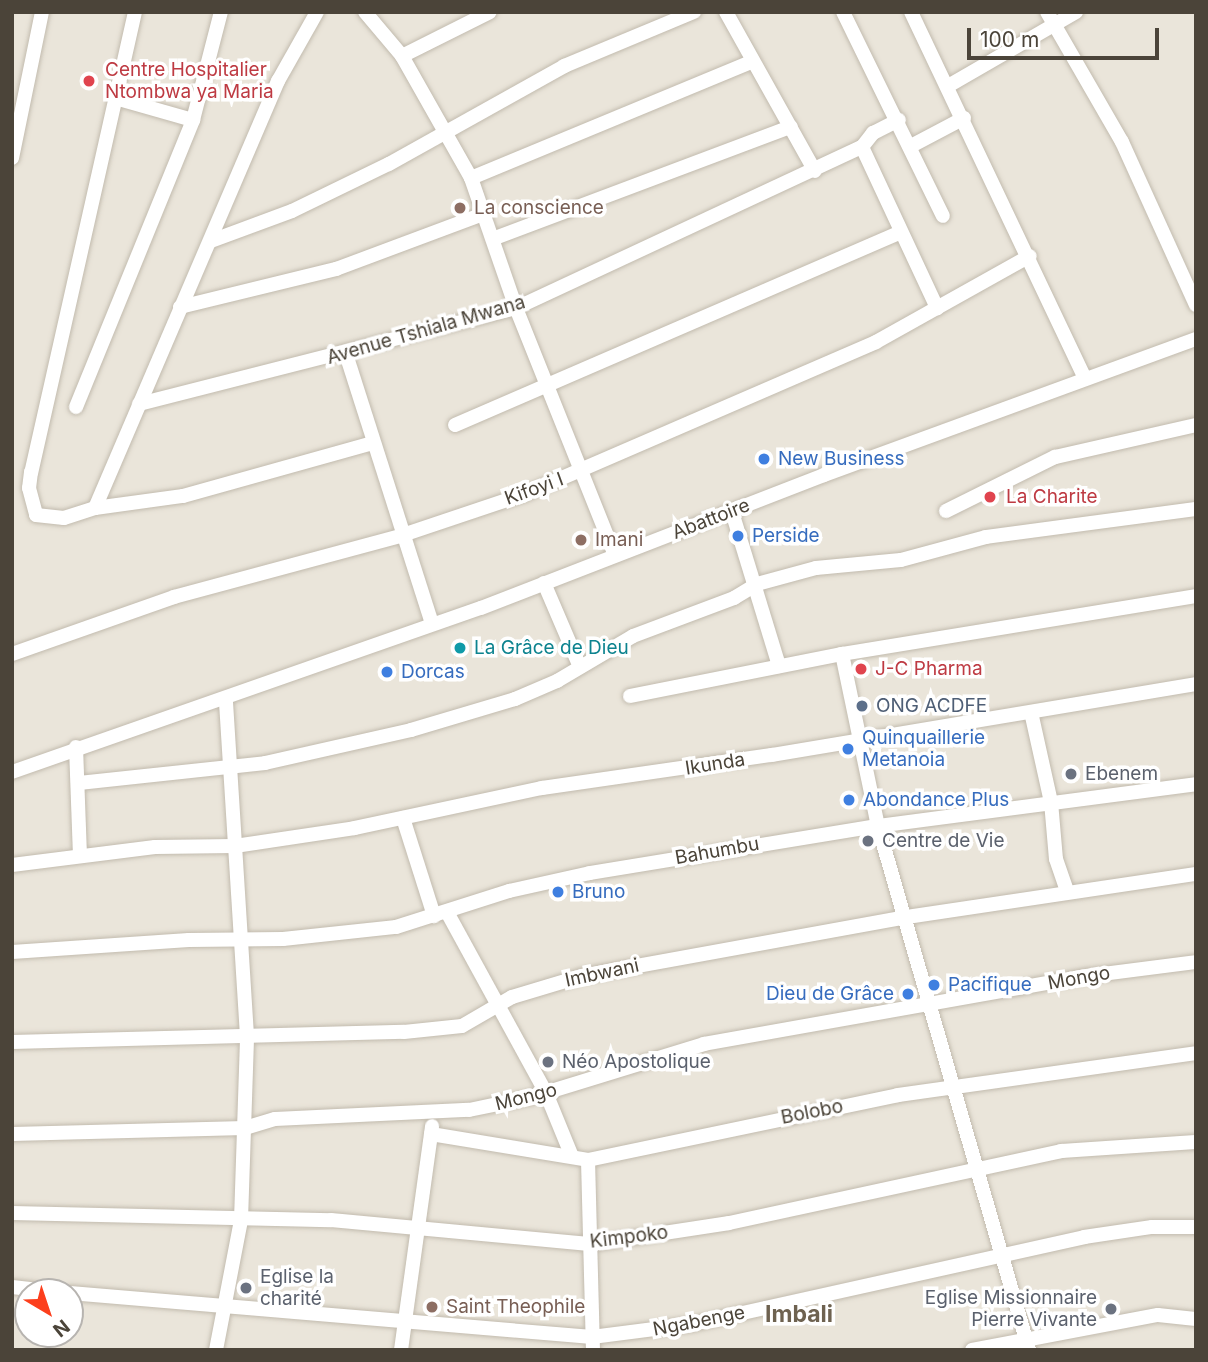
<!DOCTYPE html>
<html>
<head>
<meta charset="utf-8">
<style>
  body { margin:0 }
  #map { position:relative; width:1208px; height:1362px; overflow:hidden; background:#f6f3ec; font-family:Inter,sans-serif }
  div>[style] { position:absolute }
  .residential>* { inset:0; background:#eae5da }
  .roads { filter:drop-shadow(0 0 2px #c2bbae) drop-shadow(0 0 2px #c2bbae) }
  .street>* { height:14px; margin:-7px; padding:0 7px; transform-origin:7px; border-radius:7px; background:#fff }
  .dots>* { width:19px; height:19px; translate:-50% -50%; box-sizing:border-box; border:4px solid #fff; border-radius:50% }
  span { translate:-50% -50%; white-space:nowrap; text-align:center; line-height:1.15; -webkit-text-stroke:7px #fff; paint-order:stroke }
  .health-label { font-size:19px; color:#be3a42 }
  .left { translate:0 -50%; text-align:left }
  .education-label { font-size:19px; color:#785e54 }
  .street-label { font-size:19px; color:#4b4439 }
  .shop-label { font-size:19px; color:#366cbe }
  .right { translate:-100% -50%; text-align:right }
  .culture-label { font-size:19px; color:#0d838f }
  .service-label { font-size:19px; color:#4e5e75 }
  .worship-label { font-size:19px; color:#5b616d }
  .quarter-label { font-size:23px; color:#6e6250; font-weight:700 }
  .frame { position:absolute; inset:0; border:14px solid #4b4439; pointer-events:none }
  .north { position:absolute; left:14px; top:1278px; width:70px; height:70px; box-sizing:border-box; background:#fff; border:2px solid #b7b4b0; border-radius:50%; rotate:141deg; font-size:19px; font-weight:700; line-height:28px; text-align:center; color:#4b4439 }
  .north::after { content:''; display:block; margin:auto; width:24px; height:32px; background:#fc3f1d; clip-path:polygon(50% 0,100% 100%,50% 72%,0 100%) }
  .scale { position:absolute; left:967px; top:28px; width:192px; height:32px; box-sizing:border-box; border:4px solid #4b4439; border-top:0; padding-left:9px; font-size:21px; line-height:24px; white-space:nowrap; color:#4b4439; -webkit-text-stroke:5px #fff; paint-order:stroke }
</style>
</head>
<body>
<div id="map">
  <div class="residential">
    <i style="clip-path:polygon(evenodd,12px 12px,1196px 12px,1196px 1350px,12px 1350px,12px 12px,28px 1292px,70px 1292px,70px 1334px,28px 1334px,28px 1292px)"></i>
  </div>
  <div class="roads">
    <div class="street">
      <i style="left:135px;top:12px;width:472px;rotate:102.7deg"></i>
      <i style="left:31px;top:472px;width:16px;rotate:97deg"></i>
      <i style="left:29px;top:488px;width:28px;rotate:75deg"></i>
      <i style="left:36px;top:515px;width:28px;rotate:6deg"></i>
      <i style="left:64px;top:518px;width:33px;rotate:-18deg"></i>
      <i style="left:95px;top:508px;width:89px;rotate:-7.8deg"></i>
      <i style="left:183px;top:496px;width:197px;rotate:-15.6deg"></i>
      <i style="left:365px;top:12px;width:57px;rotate:49.9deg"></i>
      <i style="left:402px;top:56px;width:140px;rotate:60.5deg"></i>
      <i style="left:471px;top:178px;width:138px;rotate:70.9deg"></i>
      <i style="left:516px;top:308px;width:266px;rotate:68.2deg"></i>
      <i style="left:726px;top:12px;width:182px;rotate:60.8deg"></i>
      <i style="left:843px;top:12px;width:227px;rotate:63.9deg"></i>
      <i style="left:911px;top:12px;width:406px;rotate:64.6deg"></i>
      <i style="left:1047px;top:12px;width:150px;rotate:60deg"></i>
      <i style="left:1122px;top:142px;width:179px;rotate:65.6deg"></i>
      <i style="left:402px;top:56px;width:98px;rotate:-26.6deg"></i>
      <i style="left:948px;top:86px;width:148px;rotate:-30deg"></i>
      <i style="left:115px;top:98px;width:81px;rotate:15.8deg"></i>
      <i style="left:911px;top:146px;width:60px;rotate:-27.8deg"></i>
      <i style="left:862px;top:147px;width:18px;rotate:-52deg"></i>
      <i style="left:873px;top:133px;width:29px;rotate:-27deg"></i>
      <i style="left:12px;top:158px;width:149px;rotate:-78.4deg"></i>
      <i style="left:471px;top:178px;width:305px;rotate:-22.5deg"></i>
      <i style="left:495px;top:238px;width:316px;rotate:-20.6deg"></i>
      <i style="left:211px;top:241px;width:86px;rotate:-20.3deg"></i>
      <i style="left:292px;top:211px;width:108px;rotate:-25.9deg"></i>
      <i style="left:389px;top:164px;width:201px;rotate:-29.2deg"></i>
      <i style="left:564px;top:66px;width:141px;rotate:-22.6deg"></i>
      <i style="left:180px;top:307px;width:161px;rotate:-13.7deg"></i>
      <i style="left:336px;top:269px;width:160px;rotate:-20.5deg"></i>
      <i style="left:346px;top:354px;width:283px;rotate:72.3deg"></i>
      <i style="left:139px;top:404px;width:389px;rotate:-14.3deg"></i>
      <i style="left:516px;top:308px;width:382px;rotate:-25deg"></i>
      <i style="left:862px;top:147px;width:178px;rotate:65deg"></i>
      <i style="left:76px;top:407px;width:310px;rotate:-67.8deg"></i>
      <i style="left:193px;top:120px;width:112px;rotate:-75.5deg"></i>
      <i style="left:455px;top:425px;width:486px;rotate:-23.4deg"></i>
      <i style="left:95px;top:508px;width:465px;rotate:-66.8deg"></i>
      <i style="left:278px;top:81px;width:79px;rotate:-60.5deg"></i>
      <i style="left:946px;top:511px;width:122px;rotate:-26.4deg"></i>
      <i style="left:1055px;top:457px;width:145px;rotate:-12.8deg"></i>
      <i style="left:732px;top:512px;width:161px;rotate:73deg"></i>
      <i style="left:544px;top:583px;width:91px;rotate:66.8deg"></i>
      <i style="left:12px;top:654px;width:172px;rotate:-19.4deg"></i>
      <i style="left:174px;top:597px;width:237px;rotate:-15.1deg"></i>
      <i style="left:403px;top:535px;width:129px;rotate:-18.6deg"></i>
      <i style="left:525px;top:494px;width:382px;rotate:-23.4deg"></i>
      <i style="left:876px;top:342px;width:176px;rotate:-29.2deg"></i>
      <i style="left:842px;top:654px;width:176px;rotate:78.2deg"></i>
      <i style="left:878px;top:826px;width:545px;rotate:73.92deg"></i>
      <i style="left:630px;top:696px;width:216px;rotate:-11.2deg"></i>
      <i style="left:842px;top:654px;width:359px;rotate:-9.3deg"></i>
      <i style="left:1031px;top:712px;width:92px;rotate:77.5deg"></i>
      <i style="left:1051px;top:802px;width:57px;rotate:85deg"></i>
      <i style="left:1056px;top:859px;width:34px;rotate:71deg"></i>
      <i style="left:76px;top:747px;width:108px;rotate:87.9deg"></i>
      <i style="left:12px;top:772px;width:497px;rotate:-19.3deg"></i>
      <i style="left:481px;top:608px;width:368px;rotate:-21.2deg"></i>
      <i style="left:824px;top:475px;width:396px;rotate:-20.1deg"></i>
      <i style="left:79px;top:783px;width:187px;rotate:-6.1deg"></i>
      <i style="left:265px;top:763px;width:150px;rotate:-12.7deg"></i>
      <i style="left:411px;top:730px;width:109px;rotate:-16.6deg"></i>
      <i style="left:515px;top:699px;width:46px;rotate:-23.2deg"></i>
      <i style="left:557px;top:681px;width:88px;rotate:-30.6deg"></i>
      <i style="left:633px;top:636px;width:108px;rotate:-20.6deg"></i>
      <i style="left:734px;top:598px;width:27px;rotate:-31deg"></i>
      <i style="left:757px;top:584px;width:61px;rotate:-15.2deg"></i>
      <i style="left:816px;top:568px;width:85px;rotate:-5.4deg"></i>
      <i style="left:901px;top:560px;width:88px;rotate:-15.1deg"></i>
      <i style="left:986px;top:537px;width:212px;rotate:-7.6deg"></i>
      <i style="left:403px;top:818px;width:103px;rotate:72.4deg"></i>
      <i style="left:12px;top:865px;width:144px;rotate:-7.2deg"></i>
      <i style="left:155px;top:847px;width:80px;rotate:-0.7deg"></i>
      <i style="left:235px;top:846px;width:121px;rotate:-8.5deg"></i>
      <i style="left:355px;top:828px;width:191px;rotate:-12.1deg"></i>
      <i style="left:542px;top:788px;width:232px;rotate:-8.2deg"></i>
      <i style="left:772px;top:755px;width:430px;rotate:-9.5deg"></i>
      <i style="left:447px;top:912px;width:206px;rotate:61.3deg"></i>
      <i style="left:546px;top:1093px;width:66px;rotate:67.7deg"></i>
      <i style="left:12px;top:952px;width:177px;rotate:-3.9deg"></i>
      <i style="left:189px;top:940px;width:94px;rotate:-0.6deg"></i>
      <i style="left:283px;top:939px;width:114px;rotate:-6.1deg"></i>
      <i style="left:396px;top:927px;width:119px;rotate:-17.7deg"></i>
      <i style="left:509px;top:891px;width:83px;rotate:-12.5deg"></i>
      <i style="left:590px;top:873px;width:292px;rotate:-9.3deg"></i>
      <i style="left:878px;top:826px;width:321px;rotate:-7.5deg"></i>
      <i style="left:12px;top:1042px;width:392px;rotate:-1.5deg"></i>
      <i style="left:404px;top:1032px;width:58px;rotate:-5.9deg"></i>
      <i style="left:462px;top:1026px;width:58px;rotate:-30.1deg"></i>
      <i style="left:512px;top:997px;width:73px;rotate:-16.7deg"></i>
      <i style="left:582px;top:976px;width:330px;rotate:-10.3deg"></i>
      <i style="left:907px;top:917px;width:292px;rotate:-8.5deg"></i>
      <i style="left:12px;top:1134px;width:233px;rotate:-1.5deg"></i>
      <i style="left:245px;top:1128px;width:31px;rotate:-17deg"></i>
      <i style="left:275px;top:1119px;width:194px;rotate:-2.7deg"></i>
      <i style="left:469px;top:1110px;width:64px;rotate:-11.7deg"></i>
      <i style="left:532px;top:1097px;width:180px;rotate:-17.1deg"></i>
      <i style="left:704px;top:1044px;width:389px;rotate:-10.1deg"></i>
      <i style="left:1087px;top:976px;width:110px;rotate:-7.3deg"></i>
      <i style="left:431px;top:1134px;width:159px;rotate:9.4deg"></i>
      <i style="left:588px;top:1160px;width:317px;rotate:-11.8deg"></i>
      <i style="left:898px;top:1095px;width:301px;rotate:-8deg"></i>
      <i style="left:588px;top:1160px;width:190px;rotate:88.5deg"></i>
      <i style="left:12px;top:1213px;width:319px;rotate:1.3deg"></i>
      <i style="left:331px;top:1220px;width:262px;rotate:5.3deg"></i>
      <i style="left:592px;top:1244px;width:139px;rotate:-8.7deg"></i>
      <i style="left:729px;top:1223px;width:340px;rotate:-12.2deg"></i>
      <i style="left:1061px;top:1151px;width:135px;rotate:-3.8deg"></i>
      <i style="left:12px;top:1287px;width:45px;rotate:6.3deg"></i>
      <i style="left:70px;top:1293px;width:524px;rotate:4.82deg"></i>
      <i style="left:592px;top:1337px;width:102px;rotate:-7.3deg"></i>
      <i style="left:693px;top:1324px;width:401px;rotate:-12.5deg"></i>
      <i style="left:1084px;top:1237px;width:69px;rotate:-8.4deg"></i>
      <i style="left:1152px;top:1227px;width:44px"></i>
      <i style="left:216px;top:1350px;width:132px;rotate:-79.1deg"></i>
      <i style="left:241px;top:1220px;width:184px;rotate:-88.1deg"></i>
      <i style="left:247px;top:1036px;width:337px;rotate:-93.6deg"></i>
      <i style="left:401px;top:1350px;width:226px;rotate:-82.1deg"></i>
      <i style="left:972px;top:1350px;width:189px;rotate:-10.7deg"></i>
      <i style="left:1158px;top:1315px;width:38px;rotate:6deg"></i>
    </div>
  </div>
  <div class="dots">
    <i style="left:89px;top:81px;background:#e0444e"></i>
    <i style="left:460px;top:208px;background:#8d6e63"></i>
    <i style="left:764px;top:459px;background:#3f7fe0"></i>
    <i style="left:990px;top:497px;background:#e0444e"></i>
    <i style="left:738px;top:536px;background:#3f7fe0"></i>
    <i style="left:581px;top:540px;background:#8d6e63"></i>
    <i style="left:460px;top:648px;background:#0f9aa8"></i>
    <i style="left:861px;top:669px;background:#e0444e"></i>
    <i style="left:387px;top:672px;background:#3f7fe0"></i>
    <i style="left:862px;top:706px;background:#5c6f8a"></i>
    <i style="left:848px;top:749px;background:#3f7fe0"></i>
    <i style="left:1071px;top:774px;background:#6b7280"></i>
    <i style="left:849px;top:800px;background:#3f7fe0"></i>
    <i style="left:868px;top:841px;background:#6b7280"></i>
    <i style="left:558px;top:892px;background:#3f7fe0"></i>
    <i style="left:934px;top:985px;background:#3f7fe0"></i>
    <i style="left:908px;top:994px;background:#3f7fe0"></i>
    <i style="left:548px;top:1062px;background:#6b7280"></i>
    <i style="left:246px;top:1288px;background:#6b7280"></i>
    <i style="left:432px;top:1307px;background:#8d6e63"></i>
    <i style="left:1111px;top:1309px;background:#6b7280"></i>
  </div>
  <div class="health-label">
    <span class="left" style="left:105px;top:81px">Centre Hospitalier<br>Ntombwa ya Maria</span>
    <span class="left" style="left:1006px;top:497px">La Charite</span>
    <span class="left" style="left:875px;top:669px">J-C Pharma</span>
  </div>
  <div class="education-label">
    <span class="left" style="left:474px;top:208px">La conscience</span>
    <span class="left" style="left:595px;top:540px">Imani</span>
    <span class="left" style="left:446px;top:1307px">Saint Theophile</span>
  </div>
  <div class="street-label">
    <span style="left:426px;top:330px;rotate:-16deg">Avenue Tshiala Mwana</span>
    <span style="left:534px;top:489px;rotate:-20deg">Kifoyi I</span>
    <span style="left:711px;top:519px;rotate:-21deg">Abattoire</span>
    <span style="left:715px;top:764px;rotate:-9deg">Ikunda</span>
    <span style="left:717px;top:851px;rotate:-10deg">Bahumbu</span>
    <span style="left:602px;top:973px;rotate:-12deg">Imbwani</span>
    <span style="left:1079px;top:978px;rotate:-10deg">Mongo</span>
    <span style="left:526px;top:1097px;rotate:-14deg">Mongo</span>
    <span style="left:812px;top:1112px;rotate:-11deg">Bolobo</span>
    <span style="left:629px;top:1237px;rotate:-7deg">Kimpoko</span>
    <span style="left:699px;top:1321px;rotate:-11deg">Ngabenge</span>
  </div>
  <div class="shop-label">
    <span class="left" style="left:778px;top:459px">New Business</span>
    <span class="left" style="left:752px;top:536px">Perside</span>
    <span class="left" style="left:401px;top:672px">Dorcas</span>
    <span class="left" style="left:862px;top:749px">Quinquaillerie<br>Metanoia</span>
    <span class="left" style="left:863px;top:800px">Abondance Plus</span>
    <span class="left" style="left:572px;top:892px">Bruno</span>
    <span class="left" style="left:948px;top:985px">Pacifique</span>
    <span class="right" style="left:894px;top:994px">Dieu de Grâce</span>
  </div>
  <div class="culture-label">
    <span class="left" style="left:474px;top:648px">La Grâce de Dieu</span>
  </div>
  <div class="service-label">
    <span class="left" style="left:876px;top:706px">ONG ACDFE</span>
  </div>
  <div class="worship-label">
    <span class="left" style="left:1085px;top:774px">Ebenem</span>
    <span class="left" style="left:882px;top:841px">Centre de Vie</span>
    <span class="left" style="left:562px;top:1062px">Néo Apostolique</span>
    <span class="left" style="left:260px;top:1288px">Eglise la<br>charité</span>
    <span class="right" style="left:1097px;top:1309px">Eglise Missionnaire<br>Pierre Vivante</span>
  </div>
  <div class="quarter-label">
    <span style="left:799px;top:1314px">Imbali</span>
  </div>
  <div class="frame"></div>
  <div class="north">N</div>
  <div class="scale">100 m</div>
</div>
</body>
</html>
